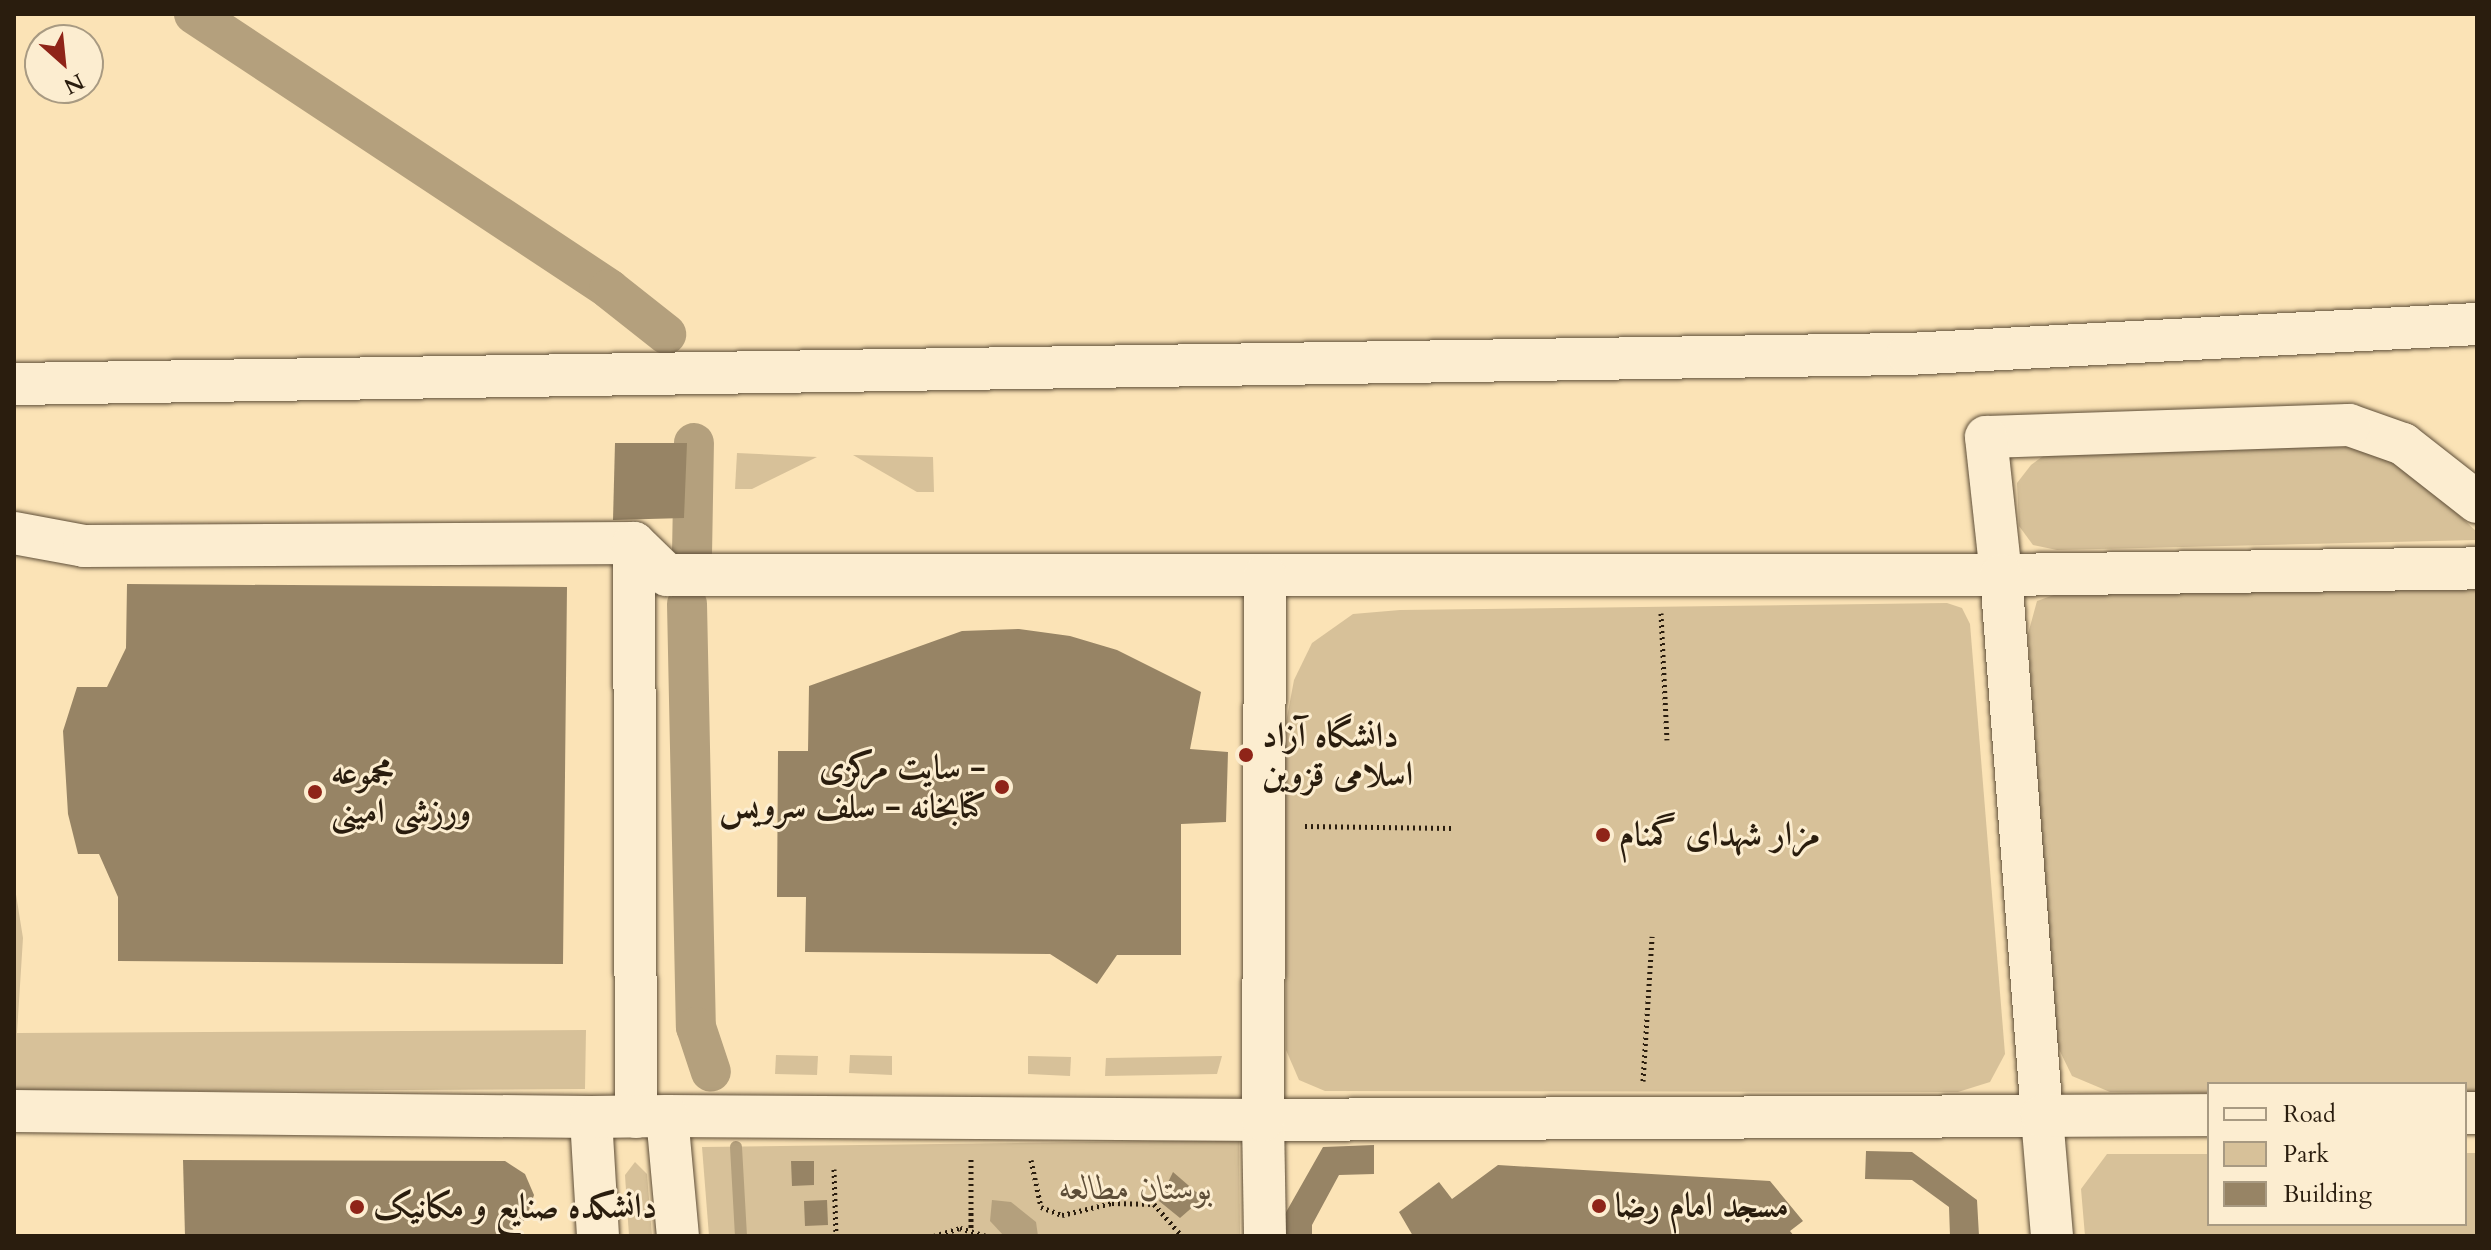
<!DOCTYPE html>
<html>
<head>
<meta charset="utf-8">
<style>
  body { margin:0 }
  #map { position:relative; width:2491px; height:1250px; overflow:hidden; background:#fbe3b6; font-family:Cardo,Amiri,serif }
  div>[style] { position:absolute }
  .green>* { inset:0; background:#d7c199 }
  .water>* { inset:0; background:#b4a07d }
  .stream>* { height:12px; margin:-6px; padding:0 6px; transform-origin:6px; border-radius:6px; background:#b4a07d }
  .canal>* { height:40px; margin:-20px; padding:0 20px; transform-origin:20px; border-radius:20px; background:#b4a07d }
  .building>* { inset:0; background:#978465 }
  .path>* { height:5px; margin-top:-2.5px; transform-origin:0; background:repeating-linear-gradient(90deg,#2a1d0e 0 2px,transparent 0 6px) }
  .roads { filter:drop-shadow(0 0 2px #5e4e38) drop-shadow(0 0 2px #5e4e38) }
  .minor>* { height:42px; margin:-21px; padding:0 21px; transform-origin:21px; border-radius:21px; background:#fcedd0 }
  .dots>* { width:22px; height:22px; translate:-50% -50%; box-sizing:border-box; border:4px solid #fcedd0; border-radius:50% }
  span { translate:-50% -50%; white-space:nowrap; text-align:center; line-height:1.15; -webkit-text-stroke:6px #fcedd0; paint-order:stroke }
  .poi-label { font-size:34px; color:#2a1d0e; font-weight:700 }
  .left { translate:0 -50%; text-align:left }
  .right { translate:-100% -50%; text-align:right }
  .park-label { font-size:34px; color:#5e4e38; font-style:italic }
  .frame { position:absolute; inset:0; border:16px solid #2a1d0e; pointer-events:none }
  .legend { position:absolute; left:2207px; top:1082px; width:260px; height:144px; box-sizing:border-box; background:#fcedd0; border:2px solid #a89a82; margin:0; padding:10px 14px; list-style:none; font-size:24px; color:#2a1d0e }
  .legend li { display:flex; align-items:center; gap:16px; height:40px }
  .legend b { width:40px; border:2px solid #a89a82 }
  .north { position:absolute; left:24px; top:24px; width:80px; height:80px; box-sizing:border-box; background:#fcedd0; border:2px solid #a89a82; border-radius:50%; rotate:153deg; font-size:22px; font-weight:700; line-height:32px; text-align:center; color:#2a1d0e }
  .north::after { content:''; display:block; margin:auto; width:28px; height:36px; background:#8f2418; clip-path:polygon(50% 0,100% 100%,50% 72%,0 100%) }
</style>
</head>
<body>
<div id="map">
  <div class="green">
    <i style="clip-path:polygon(2350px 447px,2392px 460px,2432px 490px,2477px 532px,2477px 540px,2057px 550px,2033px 545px,2019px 526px,2017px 483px,2031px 465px,2054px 448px)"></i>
    <i style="clip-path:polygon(737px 453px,817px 457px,752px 489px,735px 489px)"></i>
    <i style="clip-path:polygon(853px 455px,933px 457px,934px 492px,917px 492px)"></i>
    <i style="clip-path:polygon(2477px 589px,2477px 1094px,2465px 1094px,2465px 1084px,2209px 1084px,2209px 1093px,2110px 1092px,2072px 1076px,2053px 1037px,2028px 634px,2037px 601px,2065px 591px)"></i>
    <i style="clip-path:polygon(1947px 603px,1962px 608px,1970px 624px,2005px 1054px,1990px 1082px,1958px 1092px,1325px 1091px,1299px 1080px,1286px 1050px,1285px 728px,1294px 680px,1312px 643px,1353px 614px,1400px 610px)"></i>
    <i style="clip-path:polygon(14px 882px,23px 938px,17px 1033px,586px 1030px,585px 1089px,14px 1092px)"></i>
    <i style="clip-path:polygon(776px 1055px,818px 1056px,817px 1075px,775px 1074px)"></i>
    <i style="clip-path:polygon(850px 1055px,892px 1056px,892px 1075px,849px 1073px)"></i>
    <i style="clip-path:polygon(1028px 1056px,1071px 1057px,1070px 1076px,1028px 1074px)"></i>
    <i style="clip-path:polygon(1222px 1056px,1217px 1074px,1105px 1076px,1106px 1058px)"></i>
    <i style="clip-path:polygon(1239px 1140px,1240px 1236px,709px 1236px,702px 1147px)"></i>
    <i style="clip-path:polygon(2465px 1153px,2477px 1153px,2477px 1236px,2085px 1236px,2081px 1189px,2107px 1154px,2209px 1154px,2209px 1224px,2465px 1224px)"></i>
    <i style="clip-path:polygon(635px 1162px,647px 1174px,652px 1236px,629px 1236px,625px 1175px)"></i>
  </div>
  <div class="water">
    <i style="clip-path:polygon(992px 1200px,1011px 1202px,1036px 1222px,1038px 1236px,1004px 1236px,990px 1221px)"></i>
  </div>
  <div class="stream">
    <i style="left:736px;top:1147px;width:89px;rotate:86.8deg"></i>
  </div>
  <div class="canal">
    <i style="left:194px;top:14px;width:498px;rotate:33.5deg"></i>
    <i style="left:609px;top:289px;width:73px;rotate:38.3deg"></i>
    <i style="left:692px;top:555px;width:112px;rotate:-89deg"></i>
    <i style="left:687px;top:604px;width:423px;rotate:88.8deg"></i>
    <i style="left:696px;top:1027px;width:47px;rotate:71.6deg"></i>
  </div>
  <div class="building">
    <i style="clip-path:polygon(615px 443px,687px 443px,684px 518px,613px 520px)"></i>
    <i style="clip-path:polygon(127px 584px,567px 587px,563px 964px,118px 961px,118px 897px,99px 854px,78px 854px,68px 814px,63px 731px,77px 687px,107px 687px,126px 648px)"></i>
    <i style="clip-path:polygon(1019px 629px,1070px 636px,1117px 650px,1201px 692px,1190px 749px,1228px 752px,1226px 822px,1181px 824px,1181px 955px,1117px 955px,1097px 984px,1050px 954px,805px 952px,806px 897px,777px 897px,778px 751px,808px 751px,809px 686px,962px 631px)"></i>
    <i style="clip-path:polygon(1374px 1145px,1374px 1174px,1339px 1175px,1312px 1225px,1312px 1236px,1285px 1236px,1285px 1214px,1323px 1147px)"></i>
    <i style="clip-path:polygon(1866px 1151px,1912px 1152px,1977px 1200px,1979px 1236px,1950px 1236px,1949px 1207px,1912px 1180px,1865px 1179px)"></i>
    <i style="clip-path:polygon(183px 1160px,505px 1161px,525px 1174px,534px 1195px,526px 1219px,505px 1236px,185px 1236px)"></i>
    <i style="clip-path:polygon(791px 1161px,814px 1161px,814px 1185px,792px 1186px)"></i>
    <i style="clip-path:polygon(1498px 1165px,1770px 1181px,1803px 1221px,1790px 1231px,1794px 1236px,1413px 1236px,1399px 1212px,1439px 1182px,1452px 1199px)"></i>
    <i style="clip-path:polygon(1173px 1172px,1203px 1198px,1180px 1218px,1159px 1201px)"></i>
    <i style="clip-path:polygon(827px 1200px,828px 1225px,805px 1226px,804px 1201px)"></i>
  </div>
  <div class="path">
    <i style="left:1661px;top:613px;width:127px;rotate:87.3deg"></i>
    <i style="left:1305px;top:826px;width:146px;rotate:0.8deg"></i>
    <i style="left:1643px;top:1081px;width:145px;rotate:-86.4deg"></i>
    <i style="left:971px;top:1159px;width:71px;rotate:90deg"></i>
    <i style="left:1031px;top:1160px;width:48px;rotate:78deg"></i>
    <i style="left:1041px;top:1207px;width:22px;rotate:21deg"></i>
    <i style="left:1062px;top:1215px;width:51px;rotate:-13.5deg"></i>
    <i style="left:1112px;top:1203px;width:42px;rotate:1.4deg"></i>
    <i style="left:1154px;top:1204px;width:43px;rotate:48.8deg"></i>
    <i style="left:834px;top:1169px;width:67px;rotate:88.3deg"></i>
    <i style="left:934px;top:1236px;width:27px;rotate:-17deg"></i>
    <i style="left:960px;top:1228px;width:28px;rotate:17deg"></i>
  </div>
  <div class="roads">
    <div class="minor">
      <i style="left:14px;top:384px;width:1894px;rotate:-0.91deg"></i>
      <i style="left:1908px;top:354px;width:570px;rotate:-3.02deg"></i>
      <i style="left:2477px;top:502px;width:94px;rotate:-141.9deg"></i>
      <i style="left:2403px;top:444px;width:57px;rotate:-160.6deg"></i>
      <i style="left:2349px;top:425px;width:363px;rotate:178.1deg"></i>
      <i style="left:1986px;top:437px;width:139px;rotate:83.8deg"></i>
      <i style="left:2001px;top:575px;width:476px;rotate:-0.8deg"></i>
      <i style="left:14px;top:533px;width:71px;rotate:10.5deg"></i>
      <i style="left:84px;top:546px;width:550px;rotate:-0.31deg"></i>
      <i style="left:634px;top:543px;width:46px;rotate:44.1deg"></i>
      <i style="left:667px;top:575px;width:1334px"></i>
      <i style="left:2001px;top:575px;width:543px;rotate:85.67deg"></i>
      <i style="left:2042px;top:1116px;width:779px;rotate:179.71deg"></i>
      <i style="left:1263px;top:1120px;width:116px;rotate:89deg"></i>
      <i style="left:634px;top:543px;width:574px;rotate:89.8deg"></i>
      <i style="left:14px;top:1111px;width:577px;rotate:0.6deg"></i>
      <i style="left:2465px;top:1113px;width:12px"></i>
      <i style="left:667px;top:1116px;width:596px;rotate:0.38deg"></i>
      <i style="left:1263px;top:1120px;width:545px;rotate:-89.79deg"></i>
      <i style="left:598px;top:1236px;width:119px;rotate:-93.4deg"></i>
      <i style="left:591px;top:1117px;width:76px;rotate:-0.8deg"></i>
      <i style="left:667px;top:1116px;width:121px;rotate:84.8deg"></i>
      <i style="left:2052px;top:1236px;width:120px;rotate:-94.8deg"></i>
      <i style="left:2042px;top:1116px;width:167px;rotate:-0.3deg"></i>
    </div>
  </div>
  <div class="dots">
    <i style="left:1246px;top:755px;background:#8f2418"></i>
    <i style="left:1002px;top:787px;background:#8f2418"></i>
    <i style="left:315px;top:792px;background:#8f2418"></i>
    <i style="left:1603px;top:835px;background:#8f2418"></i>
    <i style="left:1599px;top:1206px;background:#8f2418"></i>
    <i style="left:357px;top:1207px;background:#8f2418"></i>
  </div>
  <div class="poi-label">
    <span class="left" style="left:1262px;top:755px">دانشگاه آزاد<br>اسلامی قزوین</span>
    <span class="right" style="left:986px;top:787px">سایت مرکزی -<br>کتابخانه - سلف سرویس</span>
    <span class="left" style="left:331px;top:792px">مجموعه<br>ورزشی امینی</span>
    <span class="left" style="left:1619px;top:835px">مزار شهدای گمنام</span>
    <span class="left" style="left:1615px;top:1206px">مسجد امام رضا</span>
    <span class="left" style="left:373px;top:1207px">دانشکده صنایع و مکانیک</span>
  </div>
  <div class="park-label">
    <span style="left:1136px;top:1189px">بوستان مطالعه</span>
  </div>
  <div class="frame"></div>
  <ul class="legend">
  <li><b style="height:10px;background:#fcedd0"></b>Road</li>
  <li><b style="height:22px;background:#d7c199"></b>Park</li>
  <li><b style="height:22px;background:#978465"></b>Building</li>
  </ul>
  <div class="north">N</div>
</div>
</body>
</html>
